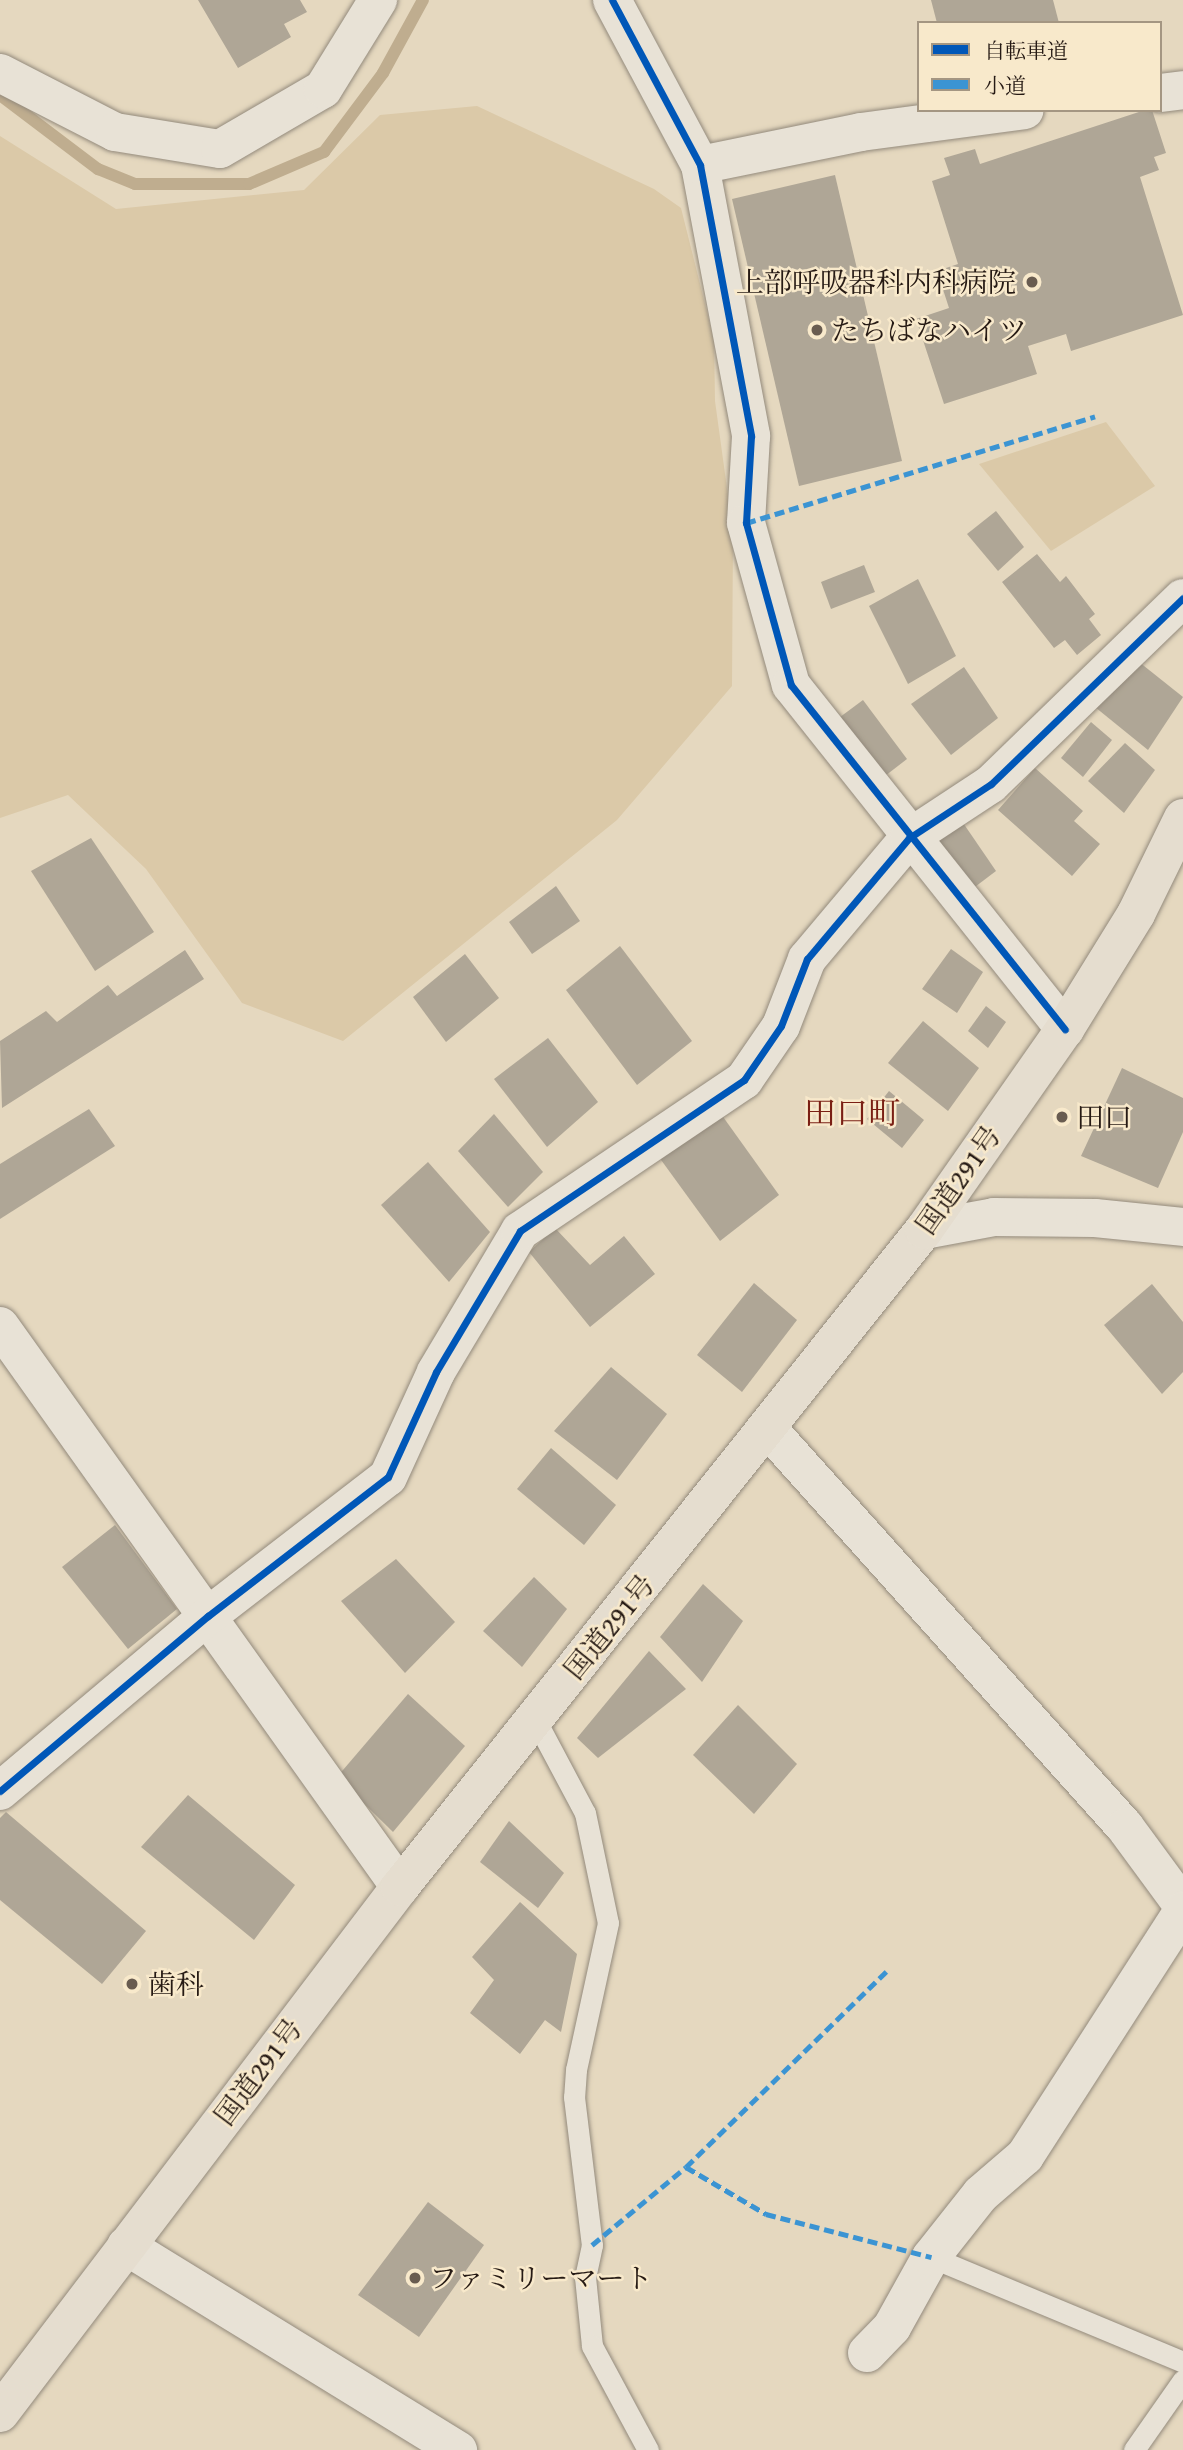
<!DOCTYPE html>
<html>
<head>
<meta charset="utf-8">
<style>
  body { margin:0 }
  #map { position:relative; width:1183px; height:2450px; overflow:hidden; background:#e5d8bf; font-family:"Gentium Book Plus","Noto Serif JP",serif }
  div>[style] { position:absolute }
  .green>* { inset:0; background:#dbc9a8 }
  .stream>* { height:12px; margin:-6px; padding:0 6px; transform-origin:6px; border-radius:6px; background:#bfad8f }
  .building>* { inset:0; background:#afa696 }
  .roads { filter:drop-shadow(0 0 2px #938a7c) drop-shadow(0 0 2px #938a7c) }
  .service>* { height:21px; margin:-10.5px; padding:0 10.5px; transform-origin:10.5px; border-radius:10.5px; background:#e8e2d6 }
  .minor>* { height:38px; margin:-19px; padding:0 19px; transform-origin:19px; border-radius:19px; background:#e8e2d6 }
  .tertiary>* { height:38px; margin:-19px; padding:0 19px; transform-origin:19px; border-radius:19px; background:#e8e2d6 }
  .trunk>* { height:38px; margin:-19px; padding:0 19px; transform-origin:19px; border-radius:19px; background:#e5ddcf }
  .quiet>* { height:5px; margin-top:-2.5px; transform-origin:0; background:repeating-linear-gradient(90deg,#3b94d3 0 10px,transparent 0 15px) }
  .cycleway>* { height:7px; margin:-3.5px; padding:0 3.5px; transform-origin:3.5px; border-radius:3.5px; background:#0057b8 }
  .dots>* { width:19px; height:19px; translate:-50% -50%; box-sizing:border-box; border:4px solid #f8e9cb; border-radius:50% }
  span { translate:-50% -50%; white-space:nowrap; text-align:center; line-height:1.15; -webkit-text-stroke:5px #f8e9cb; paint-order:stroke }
  .poi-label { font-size:28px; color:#261a14 }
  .right { translate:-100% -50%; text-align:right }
  .left { translate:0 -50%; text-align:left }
  .street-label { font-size:28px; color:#261a14 }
  .quarter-label { font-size:32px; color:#7a1f14 }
  .legend { position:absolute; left:917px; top:21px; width:245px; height:91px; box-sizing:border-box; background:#f8e9cb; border:2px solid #a49682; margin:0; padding:9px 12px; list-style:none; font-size:21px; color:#261a14 }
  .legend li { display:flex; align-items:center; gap:14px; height:35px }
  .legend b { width:35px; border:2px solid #a49682 }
</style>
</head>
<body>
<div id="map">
  <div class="green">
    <i style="clip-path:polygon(477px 106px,654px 189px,681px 208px,714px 340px,715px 401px,733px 532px,732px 686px,617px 820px,343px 1041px,242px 1003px,146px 869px,68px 795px,0 818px,0 136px,116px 209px,304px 190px,380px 115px)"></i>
    <i style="clip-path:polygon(1106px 422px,1155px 486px,1051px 551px,979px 464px)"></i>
  </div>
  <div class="stream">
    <i style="left:0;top:95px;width:123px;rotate:37.1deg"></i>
    <i style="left:98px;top:169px;width:40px;rotate:22deg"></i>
    <i style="left:135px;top:184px;width:114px"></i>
    <i style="left:249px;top:184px;width:82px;rotate:-23.1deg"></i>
    <i style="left:324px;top:152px;width:99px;rotate:-53.2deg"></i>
    <i style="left:383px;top:73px;width:83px;rotate:-61.3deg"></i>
  </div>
  <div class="building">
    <i style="clip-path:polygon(198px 0,300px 0,307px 12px,284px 24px,291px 37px,238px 68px)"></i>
    <i style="clip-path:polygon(931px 0,1053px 0,1059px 23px,937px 23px)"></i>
    <i style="clip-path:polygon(1145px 110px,1152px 110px,1166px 153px,1154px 157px,1159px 170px,1140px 177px,1183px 315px,1071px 351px,1066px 334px,1028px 346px,1037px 374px,944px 404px,916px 319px,949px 308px,937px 271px,958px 264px,932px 181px,950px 175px,944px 158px,975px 149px,980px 164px)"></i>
    <i style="clip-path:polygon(835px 175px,902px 461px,799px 486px,732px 199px)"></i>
    <i style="clip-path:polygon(996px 511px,1024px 547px,998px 571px,967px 534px)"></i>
    <i style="clip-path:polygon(1037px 554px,1060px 582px,1066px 576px,1095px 614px,1089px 619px,1101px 635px,1077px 655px,1065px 640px,1054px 648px,1002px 582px)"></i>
    <i style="clip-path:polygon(864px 565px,875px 592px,831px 609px,821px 582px)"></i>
    <i style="clip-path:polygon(918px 579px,956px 656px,908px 684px,869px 606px)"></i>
    <i style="clip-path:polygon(1129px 654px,1183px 697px,1148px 750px,1090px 703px)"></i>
    <i style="clip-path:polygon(964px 667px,998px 718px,951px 755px,911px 704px)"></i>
    <i style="clip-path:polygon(863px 700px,907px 759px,872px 786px,828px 726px)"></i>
    <i style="clip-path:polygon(1091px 722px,1112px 740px,1083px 777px,1061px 758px)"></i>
    <i style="clip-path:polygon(1125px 743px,1155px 770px,1124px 813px,1088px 781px)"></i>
    <i style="clip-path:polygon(1035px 768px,1083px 811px,1074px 821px,1100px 844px,1072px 876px,998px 810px)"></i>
    <i style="clip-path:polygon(957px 814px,996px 871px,959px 899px,916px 842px)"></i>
    <i style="clip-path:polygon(91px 838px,154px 932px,95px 971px,31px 871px)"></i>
    <i style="clip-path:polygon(556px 886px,580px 921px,532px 954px,509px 922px)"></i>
    <i style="clip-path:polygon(620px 946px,692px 1041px,637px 1085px,566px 990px)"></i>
    <i style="clip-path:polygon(951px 949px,983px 972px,957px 1013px,922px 989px)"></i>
    <i style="clip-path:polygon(185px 950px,204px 979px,2px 1108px,0 1041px,46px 1011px,57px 1022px,108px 985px,117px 996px)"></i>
    <i style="clip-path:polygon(465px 954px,499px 998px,446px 1042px,413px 997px)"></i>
    <i style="clip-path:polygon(986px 1006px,1006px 1022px,988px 1048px,968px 1031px)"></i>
    <i style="clip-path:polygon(923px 1021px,979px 1068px,948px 1111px,888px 1063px)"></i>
    <i style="clip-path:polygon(548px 1038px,598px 1102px,547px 1147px,494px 1079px)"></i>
    <i style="clip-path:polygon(1122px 1068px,1183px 1098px,1183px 1132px,1158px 1188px,1081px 1156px)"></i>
    <i style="clip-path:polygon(889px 1091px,924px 1120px,902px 1148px,867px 1119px)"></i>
    <i style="clip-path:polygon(716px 1107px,779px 1195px,720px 1241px,656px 1153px)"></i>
    <i style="clip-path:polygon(89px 1109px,115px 1146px,0 1219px,0 1164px)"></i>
    <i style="clip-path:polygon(494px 1114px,543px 1172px,508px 1207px,458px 1151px)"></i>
    <i style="clip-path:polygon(428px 1162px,490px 1232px,449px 1282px,381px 1205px)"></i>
    <i style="clip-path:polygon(555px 1228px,590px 1265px,624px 1236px,655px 1274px,590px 1327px,529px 1252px)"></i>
    <i style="clip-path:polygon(754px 1283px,797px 1320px,742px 1392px,697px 1355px)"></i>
    <i style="clip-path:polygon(1152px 1284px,1183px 1322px,1183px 1372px,1162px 1394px,1104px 1325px)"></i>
    <i style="clip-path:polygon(611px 1367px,667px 1414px,617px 1480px,554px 1431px)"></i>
    <i style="clip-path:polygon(551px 1448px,616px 1505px,584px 1545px,517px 1489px)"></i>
    <i style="clip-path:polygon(115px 1525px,177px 1609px,128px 1649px,62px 1567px)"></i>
    <i style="clip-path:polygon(396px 1559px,455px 1622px,405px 1673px,341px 1601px)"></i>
    <i style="clip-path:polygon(534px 1577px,567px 1609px,522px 1667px,483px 1631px)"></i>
    <i style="clip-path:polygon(703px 1584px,743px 1621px,702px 1682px,660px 1637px)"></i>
    <i style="clip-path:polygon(649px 1651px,686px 1689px,598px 1758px,577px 1738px)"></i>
    <i style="clip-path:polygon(408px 1694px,465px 1746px,393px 1832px,337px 1777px)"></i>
    <i style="clip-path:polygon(738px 1705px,797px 1764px,754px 1814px,693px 1755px)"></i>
    <i style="clip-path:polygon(188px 1795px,295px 1885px,254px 1940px,141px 1847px)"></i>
    <i style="clip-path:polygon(6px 1812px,146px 1931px,102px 1984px,0 1900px,0 1818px)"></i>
    <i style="clip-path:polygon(509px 1821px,564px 1873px,538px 1908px,480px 1862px)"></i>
    <i style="clip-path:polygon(520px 1902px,577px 1954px,561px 2032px,545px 2020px,520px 2054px,470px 2013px,494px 1980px,472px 1957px)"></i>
    <i style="clip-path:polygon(428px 2202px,484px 2245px,419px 2337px,358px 2295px)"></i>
  </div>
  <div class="roads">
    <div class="service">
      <i style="left:535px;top:1719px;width:106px;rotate:62deg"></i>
      <i style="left:585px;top:1813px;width:112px;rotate:78.2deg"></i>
      <i style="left:608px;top:1923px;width:150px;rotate:102.3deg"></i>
      <i style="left:576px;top:2070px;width:27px;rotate:94deg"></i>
      <i style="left:574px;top:2097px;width:149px;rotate:83.1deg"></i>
      <i style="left:592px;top:2245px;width:33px;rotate:102deg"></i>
      <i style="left:585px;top:2277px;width:69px;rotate:84.2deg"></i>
      <i style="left:592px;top:2346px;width:118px;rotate:61.7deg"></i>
      <i style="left:931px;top:2257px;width:273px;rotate:22.6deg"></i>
      <i style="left:1134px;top:2450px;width:85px;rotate:-55deg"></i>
    </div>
    <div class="minor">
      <i style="left:612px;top:0;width:187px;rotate:61.9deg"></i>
      <i style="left:700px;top:165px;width:276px;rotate:79.3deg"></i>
      <i style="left:751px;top:436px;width:87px;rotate:93.3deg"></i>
      <i style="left:746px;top:523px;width:168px;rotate:74.5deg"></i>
      <i style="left:791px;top:685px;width:440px;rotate:51.5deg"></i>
      <i style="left:0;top:73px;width:129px;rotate:27.2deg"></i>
      <i style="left:115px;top:132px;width:106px;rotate:9.2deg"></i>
      <i style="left:220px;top:149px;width:119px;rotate:-30.2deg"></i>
      <i style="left:323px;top:89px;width:105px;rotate:-58.3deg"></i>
      <i style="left:1160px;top:93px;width:23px;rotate:-7deg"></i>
      <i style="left:700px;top:165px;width:164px;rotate:-11.6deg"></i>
      <i style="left:861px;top:132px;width:165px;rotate:-7.6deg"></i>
      <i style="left:924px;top:1230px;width:71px;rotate:-10.5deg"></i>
      <i style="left:994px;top:1217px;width:101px;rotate:0.6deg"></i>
      <i style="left:1095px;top:1218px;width:88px;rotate:5.8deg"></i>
      <i style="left:0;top:1326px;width:689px;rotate:54.51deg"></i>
      <i style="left:769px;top:1430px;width:533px;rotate:48.12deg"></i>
      <i style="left:1125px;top:1827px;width:98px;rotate:53.7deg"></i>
      <i style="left:0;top:1791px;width:272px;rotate:-40.1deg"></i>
      <i style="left:208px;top:1616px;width:227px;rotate:-37.7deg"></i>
      <i style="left:388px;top:1477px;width:115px;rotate:-65.4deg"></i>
      <i style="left:436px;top:1372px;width:164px;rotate:-59.2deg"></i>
      <i style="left:520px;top:1231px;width:270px;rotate:-34deg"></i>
      <i style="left:744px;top:1080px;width:65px;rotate:-55.6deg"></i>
      <i style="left:781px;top:1026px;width:72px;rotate:-68.8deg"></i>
      <i style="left:807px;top:959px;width:158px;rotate:-49.9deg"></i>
      <i style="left:909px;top:838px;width:98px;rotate:-33.4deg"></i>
      <i style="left:991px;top:784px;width:267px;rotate:-44.1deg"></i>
      <i style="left:867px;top:2353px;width:36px;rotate:-46deg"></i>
      <i style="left:892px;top:2327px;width:80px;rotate:-60.9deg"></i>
      <i style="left:931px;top:2257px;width:80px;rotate:-51.6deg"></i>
      <i style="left:981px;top:2194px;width:58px;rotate:-40.8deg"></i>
      <i style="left:1025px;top:2156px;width:292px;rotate:-57.2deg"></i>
    </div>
    <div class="tertiary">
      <i style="left:126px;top:2246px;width:390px;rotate:31.6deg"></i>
    </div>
    <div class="trunk">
      <i style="left:0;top:2413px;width:661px;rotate:-52.75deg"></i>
      <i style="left:400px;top:1887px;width:840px;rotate:-51.43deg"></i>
      <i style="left:924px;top:1230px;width:246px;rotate:-55deg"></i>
      <i style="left:1065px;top:1029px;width:135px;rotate:-58.3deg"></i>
      <i style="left:1136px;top:914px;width:107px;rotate:-63.9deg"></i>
    </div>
  </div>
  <div class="quiet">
    <i style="left:746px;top:523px;width:365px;rotate:-17deg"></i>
    <i style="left:686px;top:2167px;width:93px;rotate:30.4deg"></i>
    <i style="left:766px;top:2214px;width:171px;rotate:14.6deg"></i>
    <i style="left:592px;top:2245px;width:122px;rotate:-39.7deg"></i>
    <i style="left:686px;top:2167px;width:282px;rotate:-44.3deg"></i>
  </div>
  <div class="cycleway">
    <i style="left:612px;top:0;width:187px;rotate:61.9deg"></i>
    <i style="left:700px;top:165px;width:276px;rotate:79.3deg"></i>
    <i style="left:751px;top:436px;width:87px;rotate:93.3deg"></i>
    <i style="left:746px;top:523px;width:168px;rotate:74.5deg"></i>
    <i style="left:791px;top:685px;width:440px;rotate:51.5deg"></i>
    <i style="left:0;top:1791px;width:272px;rotate:-40.1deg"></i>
    <i style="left:208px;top:1616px;width:227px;rotate:-37.7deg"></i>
    <i style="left:388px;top:1477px;width:115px;rotate:-65.4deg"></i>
    <i style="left:436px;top:1372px;width:164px;rotate:-59.2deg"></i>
    <i style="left:520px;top:1231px;width:270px;rotate:-34deg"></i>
    <i style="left:744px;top:1080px;width:65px;rotate:-55.6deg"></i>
    <i style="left:781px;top:1026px;width:72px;rotate:-68.8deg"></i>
    <i style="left:807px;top:959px;width:158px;rotate:-49.9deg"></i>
    <i style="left:909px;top:838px;width:98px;rotate:-33.4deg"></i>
    <i style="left:991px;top:784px;width:267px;rotate:-44.1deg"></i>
  </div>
  <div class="dots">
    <i style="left:1032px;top:282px;background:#695c50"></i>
    <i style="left:817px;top:330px;background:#695c50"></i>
    <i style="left:1062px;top:1117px;background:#695c50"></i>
    <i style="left:132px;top:1984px;background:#695c50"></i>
    <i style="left:415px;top:2278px;background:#695c50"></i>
  </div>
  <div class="poi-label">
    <span class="right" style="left:1016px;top:282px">上部呼吸器科内科病院</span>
    <span class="left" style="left:831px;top:330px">たちばなハイツ</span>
    <span class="left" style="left:1076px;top:1117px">田口</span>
    <span class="left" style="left:148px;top:1984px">歯科</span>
    <span class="left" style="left:429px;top:2278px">ファミリーマート</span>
  </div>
  <div class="street-label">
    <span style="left:958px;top:1180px;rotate:-55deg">国道291号</span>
    <span style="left:609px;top:1627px;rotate:-51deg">国道291号</span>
    <span style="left:258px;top:2072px;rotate:-53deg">国道291号</span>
  </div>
  <div class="quarter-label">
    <span style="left:852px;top:1113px">田口町</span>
  </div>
  <ul class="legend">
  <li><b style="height:9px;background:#0057b8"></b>自転車道</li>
  <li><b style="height:9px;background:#3b94d3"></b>小道</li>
  </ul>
</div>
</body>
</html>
